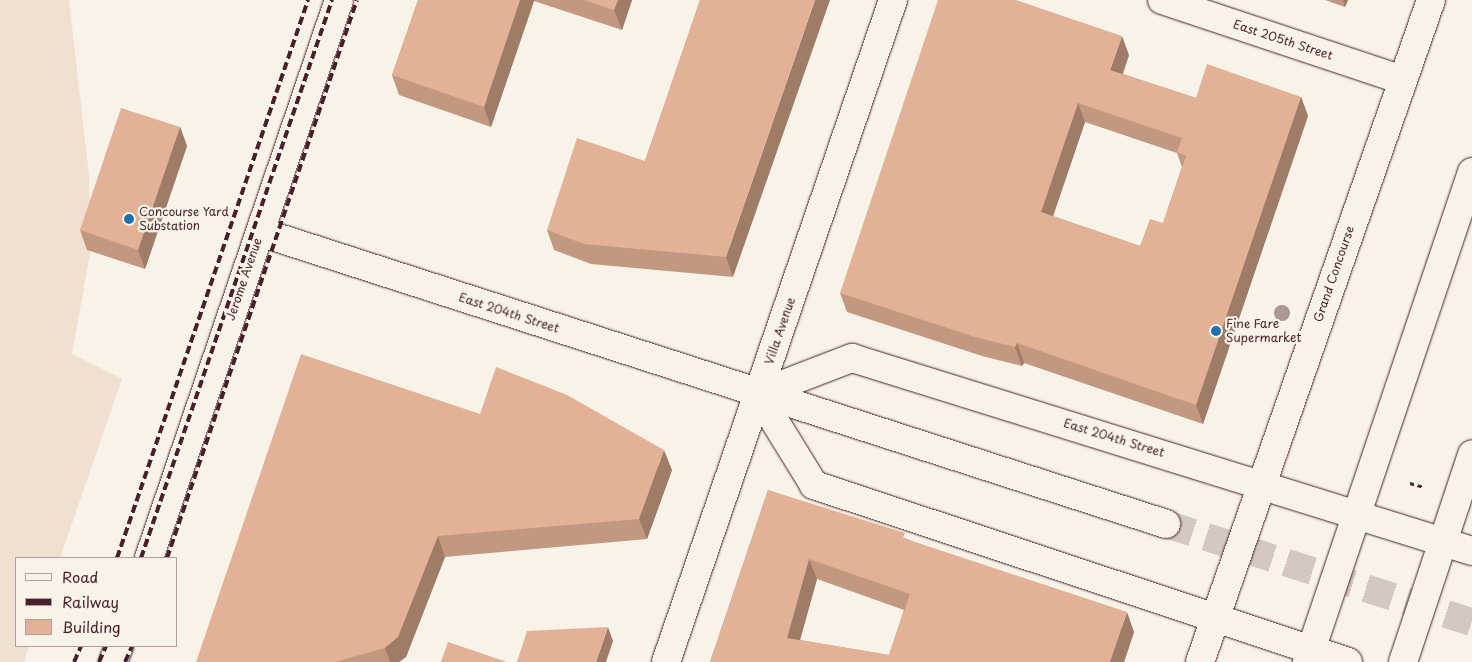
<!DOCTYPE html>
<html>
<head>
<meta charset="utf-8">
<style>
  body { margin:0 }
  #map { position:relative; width:1472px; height:662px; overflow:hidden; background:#f7f3e8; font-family:"Playpen Sans",sans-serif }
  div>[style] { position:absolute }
  .built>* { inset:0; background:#f1dfcf }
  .minor-tunnel>* { height:28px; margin-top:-14px; transform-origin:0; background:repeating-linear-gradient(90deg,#d4c9c2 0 28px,transparent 0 42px) }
  .path>* { height:3px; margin-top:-1.5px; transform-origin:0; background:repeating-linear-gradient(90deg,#4a1f2b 0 4px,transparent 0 8px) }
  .roads { filter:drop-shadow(0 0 1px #4a1f2b) drop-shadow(0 0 1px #4a1f2b) }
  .minor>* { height:28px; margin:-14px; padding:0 14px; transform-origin:14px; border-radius:14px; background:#f7f3e8 }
  .major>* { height:28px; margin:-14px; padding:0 14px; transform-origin:14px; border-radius:14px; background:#f7f3e8 }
  .rail>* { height:4px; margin-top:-2px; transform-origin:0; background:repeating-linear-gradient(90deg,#4a1f2b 0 8px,transparent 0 12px) }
  .trees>* { width:16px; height:16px; margin:-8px; border-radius:50%; background:#a9998e }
  .wall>* { inset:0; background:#c39880 }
  .shaded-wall>* { inset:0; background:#9f7c68 }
  .building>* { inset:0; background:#e3b195 }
  .dots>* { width:14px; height:14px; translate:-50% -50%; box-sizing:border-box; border:2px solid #f7f3e8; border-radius:50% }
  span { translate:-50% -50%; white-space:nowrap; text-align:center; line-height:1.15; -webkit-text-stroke:4.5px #f7f3e8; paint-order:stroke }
  .street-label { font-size:12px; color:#4a1f2b }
  .poi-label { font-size:12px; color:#4a1f2b }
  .left { translate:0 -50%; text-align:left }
  .legend { position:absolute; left:15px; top:557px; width:162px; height:90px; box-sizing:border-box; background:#f7f3e8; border:1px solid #b29e9c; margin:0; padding:6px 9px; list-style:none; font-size:15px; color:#4a1f2b }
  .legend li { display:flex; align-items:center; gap:10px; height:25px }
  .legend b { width:25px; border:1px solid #b29e9c }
</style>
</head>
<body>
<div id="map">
  <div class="built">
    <i style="clip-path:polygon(0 0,69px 0,89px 176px,91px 248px,72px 354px,122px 379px,60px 558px,16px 558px,16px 646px,29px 646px,24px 662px,0 662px)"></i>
  </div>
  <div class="minor-tunnel">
    <i style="left:1166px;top:524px;width:321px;rotate:17.8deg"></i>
  </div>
  <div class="path">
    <i style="left:1410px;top:483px;width:15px;rotate:16deg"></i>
  </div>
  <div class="roads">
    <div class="minor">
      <i style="left:1162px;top:0;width:254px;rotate:18.4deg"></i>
      <i style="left:260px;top:232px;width:952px;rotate:17.86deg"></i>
      <i style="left:666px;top:662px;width:700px;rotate:-71.07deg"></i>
      <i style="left:1200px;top:662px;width:701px;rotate:-70.76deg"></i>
      <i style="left:1348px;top:662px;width:563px;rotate:-161.66deg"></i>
      <i style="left:814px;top:485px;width:107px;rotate:-121.6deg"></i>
      <i style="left:758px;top:394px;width:101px;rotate:-21deg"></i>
      <i style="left:852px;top:358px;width:649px;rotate:17.29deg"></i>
      <i style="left:1403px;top:662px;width:219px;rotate:-71.6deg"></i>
    </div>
    <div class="major">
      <i style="left:149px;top:558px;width:589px;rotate:-71.2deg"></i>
      <i style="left:113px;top:662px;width:17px;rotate:-69deg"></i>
      <i style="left:1307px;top:662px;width:517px;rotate:-71.39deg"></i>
    </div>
  </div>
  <div class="rail">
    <i style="left:117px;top:558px;width:590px;rotate:-71.1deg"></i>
    <i style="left:141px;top:558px;width:590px;rotate:-71.1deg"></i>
    <i style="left:167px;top:558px;width:589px;rotate:-71.2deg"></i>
    <i style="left:74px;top:662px;width:17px;rotate:-66deg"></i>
    <i style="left:99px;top:662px;width:17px;rotate:-66deg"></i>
    <i style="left:125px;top:662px;width:17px;rotate:-66deg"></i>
  </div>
  <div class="trees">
    <i style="left:1282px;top:313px"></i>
  </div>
  <div class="wall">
    <i style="clip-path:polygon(418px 0,632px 0,622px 30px,534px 1px,491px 127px,399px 95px,392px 75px)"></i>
    <i style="clip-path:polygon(700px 0,733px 277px,591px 264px,554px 250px,547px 230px,645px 161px)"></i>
    <i style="clip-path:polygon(1325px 0,1348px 0,1345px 7px)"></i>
    <i style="clip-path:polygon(evenodd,1129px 55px,1123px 74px,1196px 98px,1301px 97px,1308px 116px,1203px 424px,1024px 363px,1022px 366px,982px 356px,847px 312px,840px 293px,1129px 55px,1085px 122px,1177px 153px,1182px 167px,1163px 223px,1140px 246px,1053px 216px,1085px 122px)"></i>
    <i style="clip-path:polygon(180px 127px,187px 146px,145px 269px,87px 250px,80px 230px)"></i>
    <i style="clip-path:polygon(480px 414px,672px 470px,647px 539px,445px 557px,406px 657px,399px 662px,196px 662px)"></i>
    <i style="clip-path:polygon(evenodd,768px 490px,907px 539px,1134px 632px,1124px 662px,710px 662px,768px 490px,817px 579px,904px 610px,889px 655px,800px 640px,817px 579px)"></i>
  </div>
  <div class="shaded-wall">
    <i style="clip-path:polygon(520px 0,534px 0,534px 1px,491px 127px,484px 107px)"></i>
    <i style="clip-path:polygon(618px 0,632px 0,622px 30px,614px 10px)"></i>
    <i style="clip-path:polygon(815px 0,830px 0,733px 277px,726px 257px)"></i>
    <i style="clip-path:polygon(1343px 0,1348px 0,1345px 7px)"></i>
    <i style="clip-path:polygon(1122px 36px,1129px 55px,1117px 89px,1110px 70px)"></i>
    <i style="clip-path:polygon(1301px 97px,1308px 116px,1203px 424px,1196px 405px)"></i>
    <i style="clip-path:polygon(1078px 103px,1085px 122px,1048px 231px,1041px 212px)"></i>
    <i style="clip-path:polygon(180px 127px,187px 146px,145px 269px,138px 250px)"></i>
    <i style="clip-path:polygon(1017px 343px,1024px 363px,1022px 366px,1015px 347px)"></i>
    <i style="clip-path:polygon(664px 450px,672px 470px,647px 539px,639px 519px)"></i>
    <i style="clip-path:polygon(438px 536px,445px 557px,406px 657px,399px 662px,390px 662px,385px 648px)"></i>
    <i style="clip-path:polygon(809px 559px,817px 579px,795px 658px,787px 638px)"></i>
    <i style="clip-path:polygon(1127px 612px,1134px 632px,1124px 662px,1110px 662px)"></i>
    <i style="clip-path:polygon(608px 627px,613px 641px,606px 662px,596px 662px)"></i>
  </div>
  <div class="building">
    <i style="clip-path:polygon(418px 0,520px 0,484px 107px,392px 75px)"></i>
    <i style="clip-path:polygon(584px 0,618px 0,614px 10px)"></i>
    <i style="clip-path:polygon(700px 0,815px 0,726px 257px,584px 244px,547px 230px,577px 138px,645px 161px)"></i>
    <i style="clip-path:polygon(evenodd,938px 0,1016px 0,1122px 36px,1110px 70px,1196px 98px,1207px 64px,1301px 97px,1196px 405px,1017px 343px,1015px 347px,975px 337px,840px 293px,938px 0,1078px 103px,1182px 138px,1177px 152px,1186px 156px,1163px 223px,1150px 219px,1140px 246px,1041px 212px,1078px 103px)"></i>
    <i style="clip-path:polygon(121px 108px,180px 127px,138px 250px,80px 230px)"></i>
    <i style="clip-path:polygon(301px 354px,480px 414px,496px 367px,567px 395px,664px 450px,639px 519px,438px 536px,398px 637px,385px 648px,335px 662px,196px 662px)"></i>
    <i style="clip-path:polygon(evenodd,768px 490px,905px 533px,903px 538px,1127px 612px,1110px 662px,710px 662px,768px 490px,809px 559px,910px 594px,889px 655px,787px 638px,809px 559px)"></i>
    <i style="clip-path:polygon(608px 627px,596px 662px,517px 662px,527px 631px)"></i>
    <i style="clip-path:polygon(448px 642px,507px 662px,441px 662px)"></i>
  </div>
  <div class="dots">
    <i style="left:129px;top:219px;background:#1f6fb2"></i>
    <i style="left:1216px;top:331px;background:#1f6fb2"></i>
  </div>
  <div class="street-label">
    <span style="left:1283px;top:40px;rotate:18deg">East 205th Street</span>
    <span style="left:1334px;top:274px;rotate:-71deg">Grand Concourse</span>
    <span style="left:244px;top:279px;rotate:-71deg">Jerome Avenue</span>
    <span style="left:509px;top:313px;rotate:18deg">East 204th Street</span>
    <span style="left:780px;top:331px;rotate:-71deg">Villa Avenue</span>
    <span style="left:1114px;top:438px;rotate:17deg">East 204th Street</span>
  </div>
  <div class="poi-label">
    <span class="left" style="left:139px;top:219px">Concourse Yard<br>Substation</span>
    <span class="left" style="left:1226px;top:331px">Fine Fare<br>Supermarket</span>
  </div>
  <ul class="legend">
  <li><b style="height:6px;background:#f7f3e8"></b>Road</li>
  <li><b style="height:6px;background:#4a1f2b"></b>Railway</li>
  <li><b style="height:14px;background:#e3b195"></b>Building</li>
  </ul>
</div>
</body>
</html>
